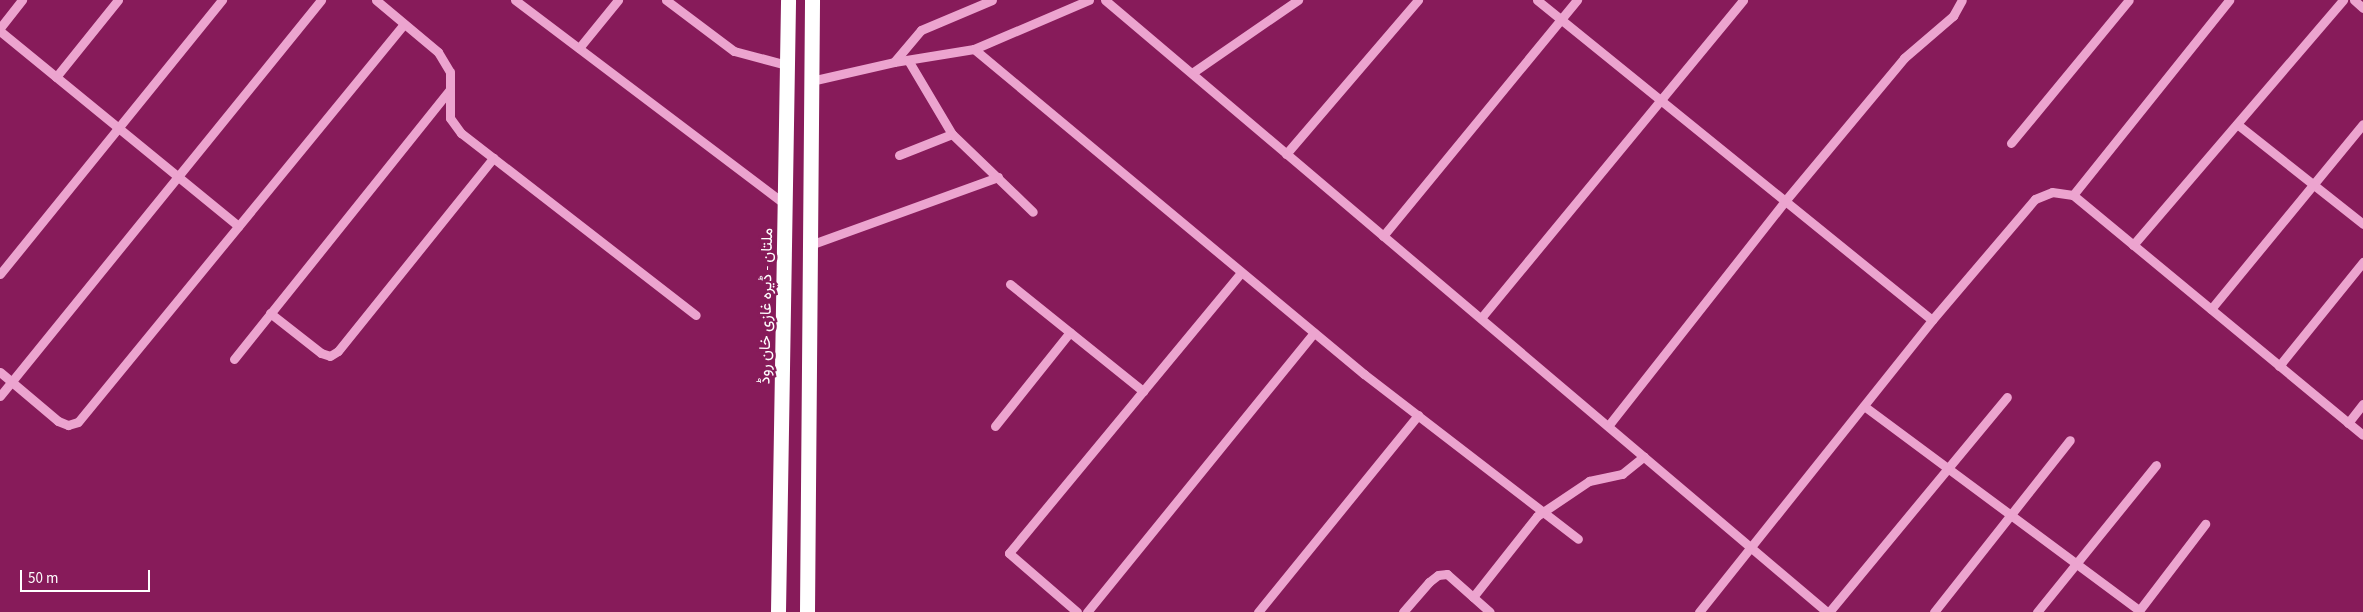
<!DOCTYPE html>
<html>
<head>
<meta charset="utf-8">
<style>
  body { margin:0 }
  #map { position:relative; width:2363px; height:612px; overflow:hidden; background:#871b5a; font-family:"Source Sans 3",Vazirmatn,sans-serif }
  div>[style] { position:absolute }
  .minor>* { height:9px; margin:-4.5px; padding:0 4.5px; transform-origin:4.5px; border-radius:4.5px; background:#eca4cf }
  .highway>* { height:15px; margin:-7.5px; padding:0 7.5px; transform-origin:7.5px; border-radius:7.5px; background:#fff }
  span { translate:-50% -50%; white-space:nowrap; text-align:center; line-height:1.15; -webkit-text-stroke:5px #871b5a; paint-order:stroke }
  .street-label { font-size:16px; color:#fff }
  .scale { position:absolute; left:20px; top:570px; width:130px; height:22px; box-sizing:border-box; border:2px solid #fff; border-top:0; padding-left:6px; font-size:15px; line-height:18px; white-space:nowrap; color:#fff; -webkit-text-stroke:4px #871b5a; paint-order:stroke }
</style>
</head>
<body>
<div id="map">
  <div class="minor">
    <i style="left:376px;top:0;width:81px;rotate:40deg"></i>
    <i style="left:438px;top:52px;width:23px;rotate:59deg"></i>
    <i style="left:450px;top:72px;width:46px;rotate:90deg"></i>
    <i style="left:450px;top:118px;width:19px;rotate:54deg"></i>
    <i style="left:461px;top:133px;width:297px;rotate:37.8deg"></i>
    <i style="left:515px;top:0;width:338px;rotate:37.1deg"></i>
    <i style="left:666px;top:0;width:85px;rotate:36.9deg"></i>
    <i style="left:734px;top:51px;width:55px;rotate:14.8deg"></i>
    <i style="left:1105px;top:0;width:946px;rotate:40.29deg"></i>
    <i style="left:1537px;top:0;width:508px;rotate:39.01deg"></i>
    <i style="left:2354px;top:0;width:12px;rotate:42deg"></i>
    <i style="left:0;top:28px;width:36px;rotate:-52deg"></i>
    <i style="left:0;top:31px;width:308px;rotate:39.3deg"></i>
    <i style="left:579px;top:48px;width:62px;rotate:-50.9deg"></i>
    <i style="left:974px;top:49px;width:508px;rotate:39.81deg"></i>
    <i style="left:1364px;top:374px;width:270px;rotate:37.6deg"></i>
    <i style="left:908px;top:60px;width:86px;rotate:59.3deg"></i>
    <i style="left:952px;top:134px;width:112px;rotate:43.9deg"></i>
    <i style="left:894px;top:62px;width:42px;rotate:-49.8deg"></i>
    <i style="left:921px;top:30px;width:77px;rotate:-22.9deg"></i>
    <i style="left:1192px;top:73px;width:129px;rotate:-34.6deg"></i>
    <i style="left:56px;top:77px;width:99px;rotate:-51.2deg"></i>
    <i style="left:811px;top:81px;width:85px;rotate:-12.9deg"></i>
    <i style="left:894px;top:62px;width:81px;rotate:-9.2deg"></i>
    <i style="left:974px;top:49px;width:125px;rotate:-23.1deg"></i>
    <i style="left:2237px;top:124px;width:161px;rotate:38.4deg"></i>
    <i style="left:2011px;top:143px;width:185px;rotate:-50.5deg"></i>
    <i style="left:1286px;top:154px;width:203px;rotate:-49.4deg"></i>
    <i style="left:899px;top:155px;width:57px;rotate:-21.6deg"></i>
    <i style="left:2073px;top:195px;width:250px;rotate:-51.3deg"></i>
    <i style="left:1383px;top:236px;width:306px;rotate:-50.6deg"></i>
    <i style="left:810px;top:245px;width:200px;rotate:-19.9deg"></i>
    <i style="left:2133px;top:245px;width:323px;rotate:-49.4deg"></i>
    <i style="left:0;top:274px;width:353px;rotate:-51deg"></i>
    <i style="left:1010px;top:284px;width:171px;rotate:38.8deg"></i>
    <i style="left:2211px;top:309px;width:239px;rotate:-50.6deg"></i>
    <i style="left:270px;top:313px;width:65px;rotate:38.1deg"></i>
    <i style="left:321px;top:353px;width:9px;rotate:18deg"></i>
    <i style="left:330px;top:356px;width:9px;rotate:-32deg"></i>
    <i style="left:338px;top:351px;width:248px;rotate:-51.2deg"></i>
    <i style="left:1481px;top:318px;width:412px;rotate:-50.5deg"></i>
    <i style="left:234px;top:359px;width:344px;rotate:-51.3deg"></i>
    <i style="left:2279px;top:366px;width:134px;rotate:-51.1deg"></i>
    <i style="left:0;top:372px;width:76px;rotate:40.2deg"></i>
    <i style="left:58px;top:421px;width:11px;rotate:22deg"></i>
    <i style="left:68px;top:425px;width:10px;rotate:-17deg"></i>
    <i style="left:78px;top:422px;width:514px;rotate:-50.68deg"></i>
    <i style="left:0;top:396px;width:510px;rotate:-50.97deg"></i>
    <i style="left:1864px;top:406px;width:342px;rotate:36.6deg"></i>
    <i style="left:2348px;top:423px;width:24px;rotate:-52deg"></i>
    <i style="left:995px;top:426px;width:120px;rotate:-51.4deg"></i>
    <i style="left:1608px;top:426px;width:286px;rotate:-51.8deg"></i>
    <i style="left:1785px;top:201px;width:186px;rotate:-50.2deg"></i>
    <i style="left:1904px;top:58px;width:65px;rotate:-40.6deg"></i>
    <i style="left:1953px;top:16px;width:18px;rotate:-61deg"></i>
    <i style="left:1473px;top:597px;width:103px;rotate:-51.7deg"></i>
    <i style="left:1537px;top:516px;width:63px;rotate:-33.9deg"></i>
    <i style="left:1589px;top:481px;width:34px;rotate:-12deg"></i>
    <i style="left:1622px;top:474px;width:28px;rotate:-39deg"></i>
    <i style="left:1077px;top:612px;width:90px;rotate:-139.1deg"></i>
    <i style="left:1009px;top:553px;width:364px;rotate:-50.4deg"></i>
    <i style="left:1087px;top:612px;width:360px;rotate:-50.9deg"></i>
    <i style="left:1258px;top:612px;width:254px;rotate:-50.9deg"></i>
    <i style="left:1403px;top:612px;width:40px;rotate:-49deg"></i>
    <i style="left:1429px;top:582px;width:11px;rotate:-38deg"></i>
    <i style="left:1438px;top:575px;width:9px;rotate:-6deg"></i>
    <i style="left:1447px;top:574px;width:57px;rotate:41.5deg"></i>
    <i style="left:1699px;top:612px;width:374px;rotate:-51.4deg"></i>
    <i style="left:1932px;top:320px;width:159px;rotate:-49.6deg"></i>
    <i style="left:2035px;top:199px;width:18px;rotate:-22deg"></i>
    <i style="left:2052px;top:192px;width:21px;rotate:8deg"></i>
    <i style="left:2073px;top:195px;width:376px;rotate:39.6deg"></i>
    <i style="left:1829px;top:612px;width:279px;rotate:-50.4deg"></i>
    <i style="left:1934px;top:612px;width:219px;rotate:-51.7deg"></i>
    <i style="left:2037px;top:612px;width:189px;rotate:-51deg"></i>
    <i style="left:2138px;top:612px;width:111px;rotate:-52.7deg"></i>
  </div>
  <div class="highway">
    <i style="left:778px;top:612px;width:612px;rotate:-89.06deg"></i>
    <i style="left:807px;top:612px;width:612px;rotate:-89.53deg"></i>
  </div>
  <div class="street-label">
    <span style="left:766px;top:306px;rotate:-89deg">ملتان - ڈیرہ غازی خان روڈ</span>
  </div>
  <div class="scale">50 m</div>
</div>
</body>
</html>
